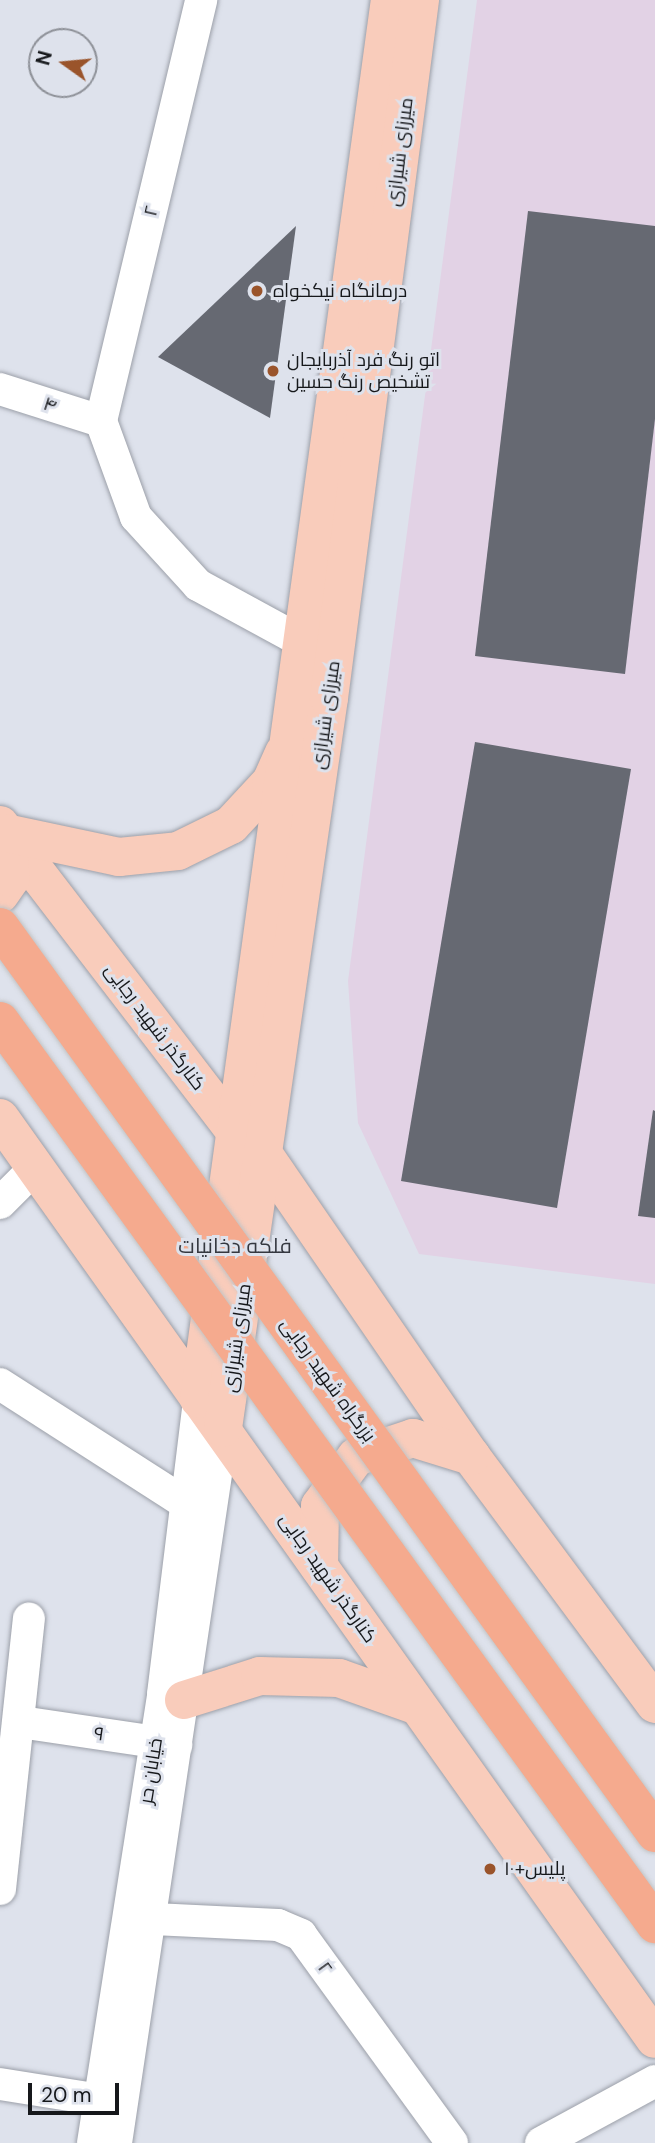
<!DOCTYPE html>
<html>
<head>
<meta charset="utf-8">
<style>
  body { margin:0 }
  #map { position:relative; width:655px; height:2143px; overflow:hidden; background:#dee2ec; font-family:"DM Sans",Cairo,sans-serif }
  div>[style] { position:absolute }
  .industrial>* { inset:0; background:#e2d2e5 }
  .building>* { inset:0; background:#666972 }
  .roads { filter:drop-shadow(0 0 2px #9ca0a9) drop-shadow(0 0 2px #9ca0a9) }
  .minor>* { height:32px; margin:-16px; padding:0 16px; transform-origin:16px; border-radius:16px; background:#fff }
  .major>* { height:38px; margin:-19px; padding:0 19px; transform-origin:19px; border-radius:19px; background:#f9ccbb }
  .bridges { filter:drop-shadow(0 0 2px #c2c3c4) drop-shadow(0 0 2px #c2c3c4) }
  .highway-bridge>* { height:38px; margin:-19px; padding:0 19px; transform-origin:19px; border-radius:19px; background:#f5aa8e }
  .dots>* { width:19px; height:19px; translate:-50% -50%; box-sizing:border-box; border:4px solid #dee2ec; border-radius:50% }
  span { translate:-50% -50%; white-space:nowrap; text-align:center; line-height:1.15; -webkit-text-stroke:6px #dee2ec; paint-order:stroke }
  .street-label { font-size:19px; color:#16181b }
  .poi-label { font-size:19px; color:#16181b }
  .left { translate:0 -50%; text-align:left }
  .neighbourhood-label { font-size:21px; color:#353840 }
  .north { position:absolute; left:28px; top:28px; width:70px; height:70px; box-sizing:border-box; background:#dee2ec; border:2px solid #8e9198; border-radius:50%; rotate:285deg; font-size:19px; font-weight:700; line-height:28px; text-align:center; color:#16181b }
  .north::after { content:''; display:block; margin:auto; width:24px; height:32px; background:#9a542b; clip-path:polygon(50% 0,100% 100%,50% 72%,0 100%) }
  .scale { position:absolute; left:28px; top:2083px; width:91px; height:32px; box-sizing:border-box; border:4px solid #16181b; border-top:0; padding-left:9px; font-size:21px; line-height:24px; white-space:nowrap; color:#16181b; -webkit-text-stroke:5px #dee2ec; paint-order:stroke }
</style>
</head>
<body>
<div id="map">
  <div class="industrial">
    <i style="clip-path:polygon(477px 0,655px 0,655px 1284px,419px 1254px,358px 1123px,348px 981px)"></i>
  </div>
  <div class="building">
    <i style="clip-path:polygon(528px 211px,655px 226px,655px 419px,625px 674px,475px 656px)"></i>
    <i style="clip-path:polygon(296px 226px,270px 418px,158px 357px)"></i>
    <i style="clip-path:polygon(475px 742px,631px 769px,557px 1208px,401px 1181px)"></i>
    <i style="clip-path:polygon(653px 1110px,655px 1111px,655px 1218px,638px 1216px)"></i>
  </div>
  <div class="roads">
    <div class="minor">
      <i style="left:0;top:389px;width:106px;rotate:17.6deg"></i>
      <i style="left:101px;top:421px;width:433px;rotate:-76.6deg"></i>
      <i style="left:101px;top:421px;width:102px;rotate:70deg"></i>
      <i style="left:136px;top:517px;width:92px;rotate:47.6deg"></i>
      <i style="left:198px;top:585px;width:123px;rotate:28.6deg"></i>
      <i style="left:0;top:1203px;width:51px;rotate:-45deg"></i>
      <i style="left:0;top:1384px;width:237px;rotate:32.7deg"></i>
      <i style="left:20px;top:1722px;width:158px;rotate:8.4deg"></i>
      <i style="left:0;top:1889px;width:272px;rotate:-83.9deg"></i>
      <i style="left:133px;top:1918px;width:145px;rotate:2.8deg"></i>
      <i style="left:278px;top:1925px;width:25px;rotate:23deg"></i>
      <i style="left:301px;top:1935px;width:257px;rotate:54deg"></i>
      <i style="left:0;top:2084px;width:121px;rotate:9deg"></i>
      <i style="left:93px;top:2143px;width:454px;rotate:-81.1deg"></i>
      <i style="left:163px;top:1694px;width:297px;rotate:-83deg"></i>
      <i style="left:116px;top:2143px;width:723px;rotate:-81.49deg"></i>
      <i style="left:541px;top:2143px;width:130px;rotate:-28.5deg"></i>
    </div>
    <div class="major">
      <i style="left:0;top:825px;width:393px;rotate:52.5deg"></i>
      <i style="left:239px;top:1137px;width:31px;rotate:36deg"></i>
      <i style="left:264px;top:1155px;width:365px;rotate:55.5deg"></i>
      <i style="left:471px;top:1456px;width:309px;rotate:53.4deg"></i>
      <i style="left:0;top:894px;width:19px;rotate:-55deg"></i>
      <i style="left:11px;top:878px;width:45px;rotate:-96.3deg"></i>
      <i style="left:6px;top:833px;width:116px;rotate:12deg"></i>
      <i style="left:119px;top:857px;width:59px;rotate:-5.8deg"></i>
      <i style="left:178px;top:851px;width:59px;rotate:-26.1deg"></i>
      <i style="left:231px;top:825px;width:59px;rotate:-47.1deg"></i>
      <i style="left:271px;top:782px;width:32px;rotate:-66deg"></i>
      <i style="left:0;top:1118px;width:1130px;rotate:54.58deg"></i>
      <i style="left:199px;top:1399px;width:1412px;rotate:-82.23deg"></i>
      <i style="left:223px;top:1428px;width:738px;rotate:-81.74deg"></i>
      <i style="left:329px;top:698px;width:704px;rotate:-82.57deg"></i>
      <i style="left:319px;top:1566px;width:60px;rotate:-89deg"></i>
      <i style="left:320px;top:1506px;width:61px;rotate:-53.7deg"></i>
      <i style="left:356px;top:1457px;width:60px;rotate:-18.4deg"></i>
      <i style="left:413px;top:1438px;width:61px;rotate:17.2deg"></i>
      <i style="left:184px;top:1700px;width:80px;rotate:-17.5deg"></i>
      <i style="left:260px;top:1676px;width:79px;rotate:1.5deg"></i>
      <i style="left:339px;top:1678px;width:81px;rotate:19.6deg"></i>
    </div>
  </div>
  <div class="bridges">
    <div class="highway-bridge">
      <i style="left:0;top:927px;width:1118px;rotate:54.13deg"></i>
      <i style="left:0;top:1021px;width:1116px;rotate:54.04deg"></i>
    </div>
  </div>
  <div class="dots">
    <i style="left:257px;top:291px;background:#9a542b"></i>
    <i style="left:273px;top:371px;background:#9a542b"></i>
    <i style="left:490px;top:1869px;background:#9a542b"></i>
  </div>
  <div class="street-label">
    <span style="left:400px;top:152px;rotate:-83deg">میرزای شیرازی</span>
    <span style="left:151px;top:211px;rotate:-77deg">۲</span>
    <span style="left:50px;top:405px;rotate:18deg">۴</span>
    <span style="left:326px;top:715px;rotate:-82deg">میرزای شیرازی</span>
    <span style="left:155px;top:1027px;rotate:53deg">کنارگذر شهید رجایی</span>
    <span style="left:237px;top:1338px;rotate:-82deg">میرزای شیرازی</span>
    <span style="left:328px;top:1380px;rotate:54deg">بزرگراه شهید رجایی</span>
    <span style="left:328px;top:1578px;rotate:55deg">کنارگذر شهید رجایی</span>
    <span style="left:99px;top:1734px;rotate:8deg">۹</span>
    <span style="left:151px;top:1771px;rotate:-81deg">خیابان حر</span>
    <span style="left:325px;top:1968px;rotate:54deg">۲</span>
  </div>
  <div class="poi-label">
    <span class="left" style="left:273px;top:291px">درمانگاه نیکخواه</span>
    <span class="left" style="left:287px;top:371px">اتو رنگ فرد آذربایجان<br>تشخیص رنگ حسین</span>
    <span class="left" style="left:504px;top:1869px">پلیس+١٠</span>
  </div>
  <div class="neighbourhood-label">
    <span style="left:235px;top:1246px">فلکه دخانیات</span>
  </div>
  <div class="north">N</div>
  <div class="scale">20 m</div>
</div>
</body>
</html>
